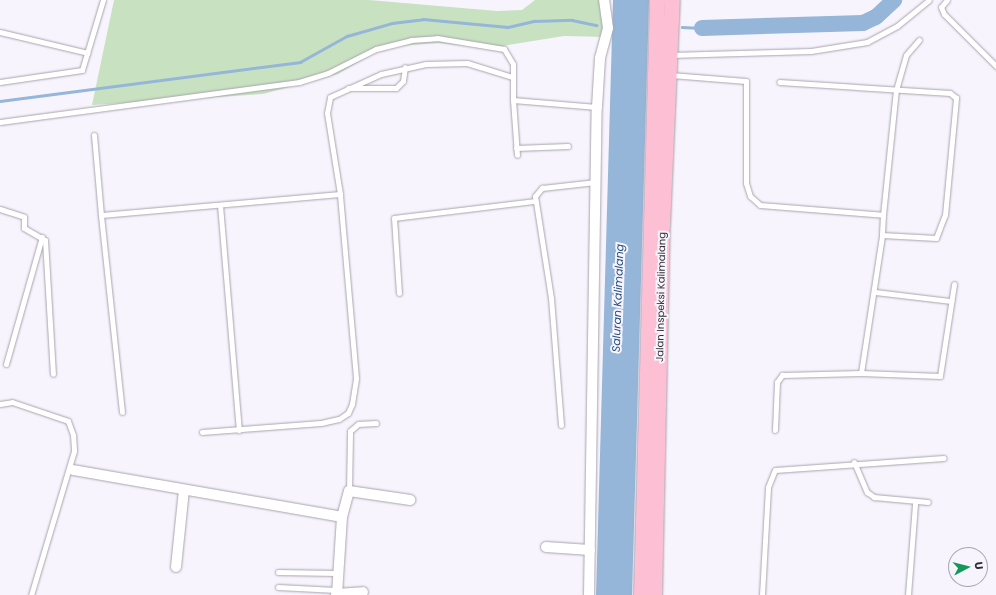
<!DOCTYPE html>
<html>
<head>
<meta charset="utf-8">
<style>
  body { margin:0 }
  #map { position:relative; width:996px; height:595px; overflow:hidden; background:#f8f4fe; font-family:Poppins,sans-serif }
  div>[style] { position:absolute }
  .green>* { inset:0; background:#c8e2c1 }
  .water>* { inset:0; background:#95b5d9 }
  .stream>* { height:2.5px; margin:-1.25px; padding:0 1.25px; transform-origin:1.25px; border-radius:1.25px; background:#95b5d9 }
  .river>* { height:16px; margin:-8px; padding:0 8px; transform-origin:8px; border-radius:8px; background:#95b5d9 }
  .roads { filter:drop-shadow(0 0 1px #a7a4ad) drop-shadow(0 0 1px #a7a4ad) }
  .service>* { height:5px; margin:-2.5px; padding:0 2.5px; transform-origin:2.5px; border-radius:2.5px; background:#fff }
  .minor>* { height:10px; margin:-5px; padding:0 5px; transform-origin:5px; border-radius:5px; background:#fff }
  .primary>* { height:15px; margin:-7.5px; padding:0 7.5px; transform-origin:7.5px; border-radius:7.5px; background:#fdbfd3 }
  span { translate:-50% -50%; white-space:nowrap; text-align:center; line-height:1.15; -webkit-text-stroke:4px #f8f4fe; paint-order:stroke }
  .street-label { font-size:10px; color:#302f32 }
  .water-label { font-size:11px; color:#214e7c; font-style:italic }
  .north { position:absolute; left:948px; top:547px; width:40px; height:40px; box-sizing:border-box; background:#f8f4fe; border:1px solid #a8a5ac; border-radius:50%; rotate:83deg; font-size:11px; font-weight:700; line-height:16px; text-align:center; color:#302f32 }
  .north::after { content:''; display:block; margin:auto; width:14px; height:18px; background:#149858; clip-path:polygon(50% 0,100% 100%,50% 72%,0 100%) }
</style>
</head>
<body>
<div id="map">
  <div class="green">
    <i style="clip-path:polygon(114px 0,369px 0,497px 11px,522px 10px,535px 0,602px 0,605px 37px,564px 36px,490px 48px,438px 43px,384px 47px,338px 74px,263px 94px,92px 105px)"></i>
  </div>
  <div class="water">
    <i style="clip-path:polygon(613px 0,649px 0,632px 595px,596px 595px)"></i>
  </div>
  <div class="stream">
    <i style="left:682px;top:27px;width:20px;rotate:3deg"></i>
    <i style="left:0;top:101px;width:303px;rotate:-7.4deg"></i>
    <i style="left:300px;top:62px;width:54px;rotate:-29deg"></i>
    <i style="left:347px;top:36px;width:47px;rotate:-16.1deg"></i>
    <i style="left:392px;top:23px;width:31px;rotate:-7deg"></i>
    <i style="left:423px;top:19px;width:85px;rotate:5.4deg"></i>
    <i style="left:508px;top:27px;width:27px;rotate:-13deg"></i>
    <i style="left:534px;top:21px;width:38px;rotate:-2deg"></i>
    <i style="left:572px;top:20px;width:25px;rotate:12deg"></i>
  </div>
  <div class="river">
    <i style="left:702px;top:28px;width:161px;rotate:-1.8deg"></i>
    <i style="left:863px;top:23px;width:14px;rotate:-25deg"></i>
    <i style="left:876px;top:17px;width:25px;rotate:-43deg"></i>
  </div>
  <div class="roads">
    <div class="service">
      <i style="left:947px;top:0;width:9px;rotate:131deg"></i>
      <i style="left:941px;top:7px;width:8px;rotate:67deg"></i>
      <i style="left:944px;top:14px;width:74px;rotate:45deg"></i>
      <i style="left:0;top:32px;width:90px;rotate:13.4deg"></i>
      <i style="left:670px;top:55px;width:141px;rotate:-1.6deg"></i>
      <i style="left:811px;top:51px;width:57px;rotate:-9.1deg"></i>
      <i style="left:867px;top:42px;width:34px;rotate:-28deg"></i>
      <i style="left:897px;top:26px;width:41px;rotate:-39.1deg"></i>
      <i style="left:671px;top:75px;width:75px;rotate:4.6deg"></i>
      <i style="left:746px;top:81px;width:102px;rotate:90deg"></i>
      <i style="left:746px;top:183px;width:14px;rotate:73deg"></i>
      <i style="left:750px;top:196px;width:13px;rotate:42deg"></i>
      <i style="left:760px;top:205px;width:123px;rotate:4.6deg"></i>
      <i style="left:883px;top:215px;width:20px;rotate:93deg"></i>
      <i style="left:882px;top:235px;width:54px;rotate:3.2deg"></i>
      <i style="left:936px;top:238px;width:25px;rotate:-69deg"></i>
      <i style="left:945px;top:215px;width:118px;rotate:-84.6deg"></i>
      <i style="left:956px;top:98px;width:8px;rotate:-140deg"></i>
      <i style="left:950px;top:93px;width:171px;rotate:-176.3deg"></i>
      <i style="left:0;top:82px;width:83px;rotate:-8.3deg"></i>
      <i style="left:82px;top:70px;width:73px;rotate:-73.3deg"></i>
      <i style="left:348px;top:88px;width:48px"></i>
      <i style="left:396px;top:88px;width:10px;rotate:-45deg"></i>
      <i style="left:403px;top:81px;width:14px;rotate:-82deg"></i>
      <i style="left:513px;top:100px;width:55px;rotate:85.8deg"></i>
      <i style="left:0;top:122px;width:302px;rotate:-7.6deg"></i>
      <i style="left:299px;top:82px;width:30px;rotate:-17deg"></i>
      <i style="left:328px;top:73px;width:54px;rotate:-26.6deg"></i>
      <i style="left:376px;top:49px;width:36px;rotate:-14deg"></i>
      <i style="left:411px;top:40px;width:26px;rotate:-4deg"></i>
      <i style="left:437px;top:38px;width:68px;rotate:9.3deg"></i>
      <i style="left:504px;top:49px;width:17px;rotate:59deg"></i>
      <i style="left:513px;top:64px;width:36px;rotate:90deg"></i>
      <i style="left:513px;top:100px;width:84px;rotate:4.8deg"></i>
      <i style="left:94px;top:135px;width:80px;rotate:85deg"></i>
      <i style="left:516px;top:148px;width:52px;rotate:-2.2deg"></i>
      <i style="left:220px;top:205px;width:226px;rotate:85.2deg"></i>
      <i style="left:0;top:209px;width:25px;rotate:18deg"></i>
      <i style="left:24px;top:217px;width:11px;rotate:90deg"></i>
      <i style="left:24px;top:228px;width:24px;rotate:30deg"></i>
      <i style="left:45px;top:240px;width:134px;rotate:86.6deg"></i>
      <i style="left:883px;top:215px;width:126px;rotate:-84.1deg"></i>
      <i style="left:896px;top:90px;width:36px;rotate:-74deg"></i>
      <i style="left:906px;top:55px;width:20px;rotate:-49deg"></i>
      <i style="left:875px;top:292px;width:77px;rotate:6.8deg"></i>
      <i style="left:399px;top:293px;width:75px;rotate:-93.8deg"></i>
      <i style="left:394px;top:218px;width:142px;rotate:-6.9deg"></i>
      <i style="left:6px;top:364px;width:132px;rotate:-74.2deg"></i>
      <i style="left:861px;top:373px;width:140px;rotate:-81.3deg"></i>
      <i style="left:0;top:404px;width:12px;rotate:-9deg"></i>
      <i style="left:12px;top:402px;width:59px;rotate:18.7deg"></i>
      <i style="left:68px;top:421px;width:15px;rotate:70deg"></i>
      <i style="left:73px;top:435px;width:16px;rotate:86deg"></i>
      <i style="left:74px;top:451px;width:150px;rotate:106.6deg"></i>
      <i style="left:122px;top:412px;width:198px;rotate:-96.1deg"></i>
      <i style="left:101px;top:215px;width:240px;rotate:-5deg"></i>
      <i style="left:561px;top:425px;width:127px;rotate:-94.5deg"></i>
      <i style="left:551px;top:298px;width:103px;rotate:-98.9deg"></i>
      <i style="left:535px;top:196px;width:11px;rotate:-49deg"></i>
      <i style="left:542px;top:188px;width:54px;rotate:-6.3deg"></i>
      <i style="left:775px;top:430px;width:48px;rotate:-87.6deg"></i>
      <i style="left:777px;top:382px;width:9px;rotate:-54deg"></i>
      <i style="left:782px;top:375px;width:79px;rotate:-1.5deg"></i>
      <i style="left:861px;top:373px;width:79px;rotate:2.2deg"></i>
      <i style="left:940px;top:376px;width:93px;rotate:-81.3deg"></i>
      <i style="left:202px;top:432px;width:119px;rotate:-4.3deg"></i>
      <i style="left:321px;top:423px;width:18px;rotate:-13deg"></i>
      <i style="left:339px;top:419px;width:11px;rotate:-34deg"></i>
      <i style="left:348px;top:413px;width:10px;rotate:-66deg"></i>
      <i style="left:352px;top:404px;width:26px;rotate:-81deg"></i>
      <i style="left:356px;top:378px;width:185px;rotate:-95deg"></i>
      <i style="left:340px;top:194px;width:82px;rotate:-99.1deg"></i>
      <i style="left:327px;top:113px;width:16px;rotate:-79deg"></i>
      <i style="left:330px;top:97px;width:56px;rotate:-24.3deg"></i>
      <i style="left:381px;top:74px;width:46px;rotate:-12.5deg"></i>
      <i style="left:426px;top:64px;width:41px;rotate:-1.4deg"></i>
      <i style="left:467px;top:63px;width:47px;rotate:17.3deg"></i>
      <i style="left:854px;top:462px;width:33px;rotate:67deg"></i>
      <i style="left:867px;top:492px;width:9px;rotate:36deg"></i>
      <i style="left:874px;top:497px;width:54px;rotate:5.3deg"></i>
      <i style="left:349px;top:491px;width:60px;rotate:-89deg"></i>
      <i style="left:350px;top:431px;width:11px;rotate:-41deg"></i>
      <i style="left:358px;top:424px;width:18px;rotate:-3deg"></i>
      <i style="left:278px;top:572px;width:58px;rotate:1deg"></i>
      <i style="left:278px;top:587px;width:58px;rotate:3deg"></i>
      <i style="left:762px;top:595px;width:108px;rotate:-86.8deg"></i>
      <i style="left:768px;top:487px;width:18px;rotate:-68deg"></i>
      <i style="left:775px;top:470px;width:169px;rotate:-4.1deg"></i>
      <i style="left:908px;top:595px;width:92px;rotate:-85.6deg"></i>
    </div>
    <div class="minor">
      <i style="left:73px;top:470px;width:273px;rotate:9.9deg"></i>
      <i style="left:342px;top:517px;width:78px;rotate:93.7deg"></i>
      <i style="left:342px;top:517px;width:27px;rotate:-75deg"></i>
      <i style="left:349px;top:491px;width:62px;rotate:8.4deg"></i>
      <i style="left:546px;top:547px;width:44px;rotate:3.9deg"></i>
      <i style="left:176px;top:567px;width:77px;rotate:-84.1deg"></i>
      <i style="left:336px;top:594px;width:27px;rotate:-4deg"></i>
      <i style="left:589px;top:595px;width:488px;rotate:-89.1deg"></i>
      <i style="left:597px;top:107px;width:49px;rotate:-86.5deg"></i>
      <i style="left:600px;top:58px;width:31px;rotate:-75deg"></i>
      <i style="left:608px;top:28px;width:28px;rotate:-98deg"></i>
    </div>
    <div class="primary">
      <i style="left:641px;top:595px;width:595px;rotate:-88.46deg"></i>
      <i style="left:654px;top:595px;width:370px;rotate:-88.8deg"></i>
      <i style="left:662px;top:225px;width:225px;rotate:-87.5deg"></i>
    </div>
  </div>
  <div class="street-label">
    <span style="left:661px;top:297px;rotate:-89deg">Jalan Inspeksi Kalimalang</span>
  </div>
  <div class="water-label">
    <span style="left:618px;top:298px;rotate:-88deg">Saluran Kalimalang</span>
  </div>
  <div class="north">U</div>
</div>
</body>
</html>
